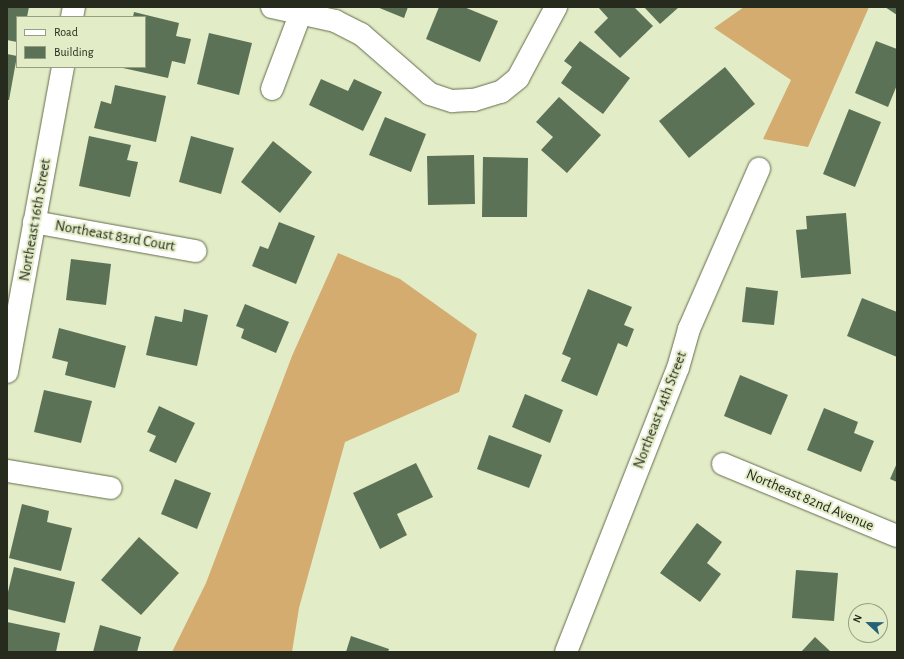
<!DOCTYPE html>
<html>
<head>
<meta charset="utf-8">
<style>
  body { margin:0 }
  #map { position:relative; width:904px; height:659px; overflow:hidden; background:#e2ecc7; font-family:"Alegreya Sans",sans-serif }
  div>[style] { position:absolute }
  .forest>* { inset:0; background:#d4ac70 }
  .building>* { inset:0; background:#5c7257 }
  .roads { filter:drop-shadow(0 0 1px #646c4b) drop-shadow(0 0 1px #646c4b) }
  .minor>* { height:22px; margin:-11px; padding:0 11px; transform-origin:11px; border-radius:11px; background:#fff }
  span { translate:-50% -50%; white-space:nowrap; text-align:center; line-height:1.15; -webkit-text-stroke:4px #e2ecc7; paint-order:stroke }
  .street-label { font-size:15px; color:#272b1d }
  .frame { position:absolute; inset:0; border:8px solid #272b1d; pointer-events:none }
  .legend { position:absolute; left:16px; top:16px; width:130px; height:52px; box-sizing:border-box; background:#e2ecc7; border:1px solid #979f83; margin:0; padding:5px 7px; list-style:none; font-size:12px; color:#272b1d }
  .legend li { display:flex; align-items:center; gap:8px; height:20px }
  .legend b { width:20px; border:1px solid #979f83 }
  .north { position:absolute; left:848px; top:603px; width:40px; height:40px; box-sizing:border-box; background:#e2ecc7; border:1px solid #979f83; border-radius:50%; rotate:292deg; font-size:11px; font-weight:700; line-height:16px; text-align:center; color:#272b1d }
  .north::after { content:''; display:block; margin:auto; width:14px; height:18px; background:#246278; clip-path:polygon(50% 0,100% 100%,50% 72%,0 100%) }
</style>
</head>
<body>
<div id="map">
  <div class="forest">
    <i style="clip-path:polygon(744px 7px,869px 7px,808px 147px,763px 139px,791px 80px,714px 28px)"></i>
    <i style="clip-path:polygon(338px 253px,400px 279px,477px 334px,459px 392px,345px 442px,299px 608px,292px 652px,172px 652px,206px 583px,292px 356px)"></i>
  </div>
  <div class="building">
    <i style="clip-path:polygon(7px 7px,29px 7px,27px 17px,17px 17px,17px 42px,7px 40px)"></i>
    <i style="clip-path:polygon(377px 7px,408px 7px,404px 18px)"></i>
    <i style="clip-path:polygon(439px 7px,464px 7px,498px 21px,480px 62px,426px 39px)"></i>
    <i style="clip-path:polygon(598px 7px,634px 7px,653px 26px,620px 58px,594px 32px,608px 18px)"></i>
    <i style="clip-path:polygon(644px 7px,679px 7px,660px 24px)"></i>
    <i style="clip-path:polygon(885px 7px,897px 7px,897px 15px)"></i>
    <i style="clip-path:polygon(134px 12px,179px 23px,176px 36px,191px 39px,185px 64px,172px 61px,168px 78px,123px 68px,145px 67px,145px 17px,133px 17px)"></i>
    <i style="clip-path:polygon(209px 33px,252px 43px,239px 95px,197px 84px)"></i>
    <i style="clip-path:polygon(580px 41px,630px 78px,603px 114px,561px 83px,572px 67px,564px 61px)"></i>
    <i style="clip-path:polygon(876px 41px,897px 49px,897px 85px,888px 107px,855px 93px)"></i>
    <i style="clip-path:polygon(7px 54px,17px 56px,9px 100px,7px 100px)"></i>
    <i style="clip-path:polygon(725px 67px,755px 104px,689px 158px,659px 121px)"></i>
    <i style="clip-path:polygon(321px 79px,348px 91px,354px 79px,382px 92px,363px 131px,309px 105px)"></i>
    <i style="clip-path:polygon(115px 85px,166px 96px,156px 142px,94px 128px,101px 101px,111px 104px)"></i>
    <i style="clip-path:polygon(559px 97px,601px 135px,567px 173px,541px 150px,553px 137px,536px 122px)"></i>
    <i style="clip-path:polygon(849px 109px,881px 122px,855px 187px,823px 174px)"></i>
    <i style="clip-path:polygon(385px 117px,426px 134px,411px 172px,369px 155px)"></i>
    <i style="clip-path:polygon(89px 136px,131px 145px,127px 160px,138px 162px,130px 197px,79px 186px)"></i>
    <i style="clip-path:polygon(191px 136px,234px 148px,221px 194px,179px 182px)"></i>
    <i style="clip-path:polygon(273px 141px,312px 172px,280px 213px,241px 182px)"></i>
    <i style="clip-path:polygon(474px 155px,475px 204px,428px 205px,427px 156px)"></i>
    <i style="clip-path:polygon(483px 157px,528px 158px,527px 217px,482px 217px)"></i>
    <i style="clip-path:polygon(846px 213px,851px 274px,801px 278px,796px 230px,807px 229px,806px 216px)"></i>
    <i style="clip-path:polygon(279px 222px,315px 236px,296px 284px,252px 266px,260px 246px,268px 249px)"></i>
    <i style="clip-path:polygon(71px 259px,111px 264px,106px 305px,66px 300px)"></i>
    <i style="clip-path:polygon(746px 287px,778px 291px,774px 325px,742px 322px)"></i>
    <i style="clip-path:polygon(588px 289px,632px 307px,624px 325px,634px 329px,627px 347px,618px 343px,597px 396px,561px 381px,571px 358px,562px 354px)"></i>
    <i style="clip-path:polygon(862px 298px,897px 312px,897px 357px,847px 336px)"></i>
    <i style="clip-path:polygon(245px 304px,289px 322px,276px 353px,241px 338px,244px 329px,236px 326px)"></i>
    <i style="clip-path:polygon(184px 309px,208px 315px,197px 366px,146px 355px,155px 316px,182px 322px)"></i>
    <i style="clip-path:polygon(59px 328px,126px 346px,115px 388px,65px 375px,68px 362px,52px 358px)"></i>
    <i style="clip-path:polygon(740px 375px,788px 395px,771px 435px,724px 416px)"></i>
    <i style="clip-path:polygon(44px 390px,92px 401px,81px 443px,34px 432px)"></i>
    <i style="clip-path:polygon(525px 394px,563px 410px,550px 443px,512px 427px)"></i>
    <i style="clip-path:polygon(159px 406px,195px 423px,176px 463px,149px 451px,156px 436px,147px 432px)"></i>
    <i style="clip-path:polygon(824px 408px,858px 422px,854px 433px,874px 441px,861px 472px,807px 450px)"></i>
    <i style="clip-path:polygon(489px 435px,542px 455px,529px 488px,477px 469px)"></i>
    <i style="clip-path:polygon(416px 463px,433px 497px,397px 514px,407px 535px,380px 549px,353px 493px)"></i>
    <i style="clip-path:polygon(897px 463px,897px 482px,890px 479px)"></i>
    <i style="clip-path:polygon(175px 479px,211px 493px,197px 529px,161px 514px)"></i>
    <i style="clip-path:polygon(22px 504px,49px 511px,47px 522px,72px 528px,61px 571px,9px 558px)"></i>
    <i style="clip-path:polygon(697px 523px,722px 542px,707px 563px,721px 574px,700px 602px,660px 573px)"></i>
    <i style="clip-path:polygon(139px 537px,179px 573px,141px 615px,101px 580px)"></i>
    <i style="clip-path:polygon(14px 567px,75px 582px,65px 623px,7px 609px,7px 596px)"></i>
    <i style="clip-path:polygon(796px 570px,838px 573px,834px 621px,792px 618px)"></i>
    <i style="clip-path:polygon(7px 622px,60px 633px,56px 652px,7px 652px)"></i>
    <i style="clip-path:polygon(100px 625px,141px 637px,137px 652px,93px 652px)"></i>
    <i style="clip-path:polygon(351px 636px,389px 649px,388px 652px,346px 652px)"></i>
    <i style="clip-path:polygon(815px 637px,831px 652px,801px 652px)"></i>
  </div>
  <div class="roads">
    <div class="minor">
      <i style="left:272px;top:7px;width:65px;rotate:12.5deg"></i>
      <i style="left:335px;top:21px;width:29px;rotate:27deg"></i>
      <i style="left:361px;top:34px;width:91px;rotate:41deg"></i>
      <i style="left:430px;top:94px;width:23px;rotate:18deg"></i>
      <i style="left:452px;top:101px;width:22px;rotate:-3deg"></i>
      <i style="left:474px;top:100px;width:28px;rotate:-17deg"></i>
      <i style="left:501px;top:92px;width:22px;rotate:-39deg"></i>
      <i style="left:518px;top:78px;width:81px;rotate:-61.8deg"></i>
      <i style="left:72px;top:17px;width:10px;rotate:-79deg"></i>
      <i style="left:272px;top:89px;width:88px;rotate:-69.3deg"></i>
      <i style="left:34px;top:222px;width:164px;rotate:10.2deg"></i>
      <i style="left:7px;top:372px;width:310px;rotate:-79.6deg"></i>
      <i style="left:723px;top:464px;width:188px;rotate:22.5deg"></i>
      <i style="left:7px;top:471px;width:105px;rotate:9.3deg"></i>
      <i style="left:566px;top:652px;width:305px;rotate:-68.5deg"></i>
      <i style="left:678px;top:368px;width:41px;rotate:-74.2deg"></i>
      <i style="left:689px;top:329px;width:175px;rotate:-66.4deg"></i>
    </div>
  </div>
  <div class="street-label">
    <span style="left:35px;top:220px;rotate:-80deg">Northeast 16th Street</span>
    <span style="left:115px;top:236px;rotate:10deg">Northeast 83rd Court</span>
    <span style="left:660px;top:410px;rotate:-69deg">Northeast 14th Street</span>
    <span style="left:810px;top:500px;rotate:23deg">Northeast 82nd Avenue</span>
  </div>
  <div class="frame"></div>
  <ul class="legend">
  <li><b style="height:5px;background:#fff"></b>Road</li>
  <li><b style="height:11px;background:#5c7257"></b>Building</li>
  </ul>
  <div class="north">N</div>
</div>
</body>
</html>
